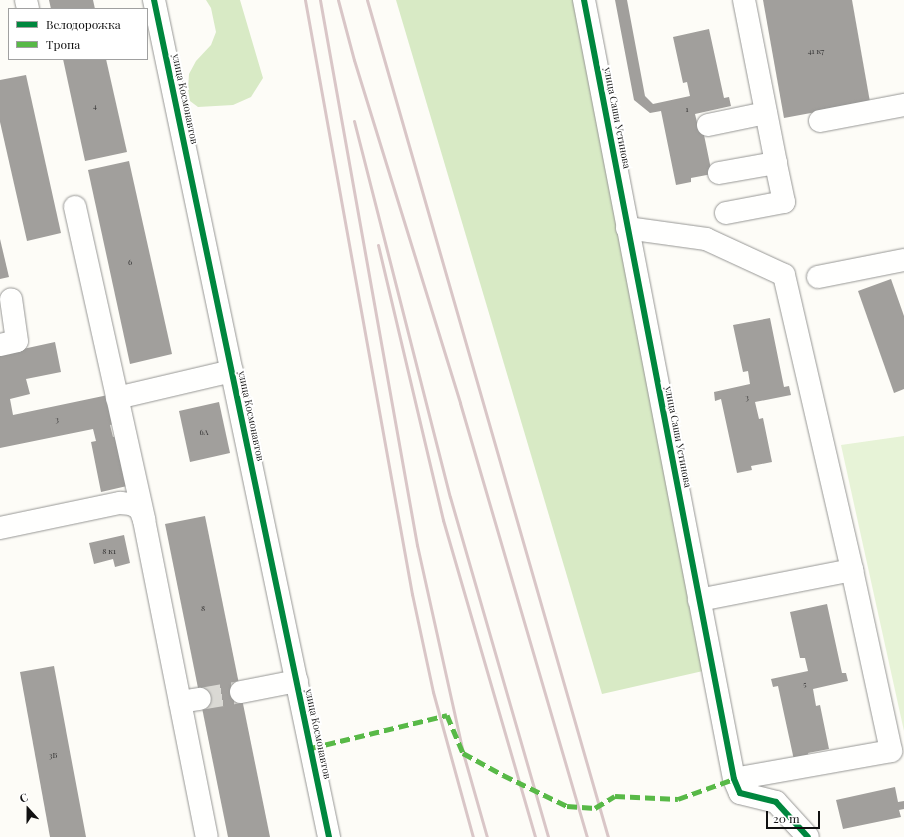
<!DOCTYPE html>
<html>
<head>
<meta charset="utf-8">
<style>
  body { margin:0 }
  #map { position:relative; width:904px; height:837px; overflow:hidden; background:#fdfcf7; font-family:"Playfair Display",serif }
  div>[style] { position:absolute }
  .green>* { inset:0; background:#e7f3d7 }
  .forest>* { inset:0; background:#d8eac5 }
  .building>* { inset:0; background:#a19f9c }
  .minor-tunnel>* { height:22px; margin-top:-11px; transform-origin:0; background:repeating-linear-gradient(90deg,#dad9d4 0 22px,transparent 0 33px) }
  .roads { filter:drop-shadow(0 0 1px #979795) drop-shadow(0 0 1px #979795) }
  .minor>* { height:22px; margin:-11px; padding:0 11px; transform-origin:11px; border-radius:11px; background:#fffffe }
  .rail>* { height:3px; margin:-1.5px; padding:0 1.5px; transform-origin:1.5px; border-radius:1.5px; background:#d9c6c7 }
  .quiet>* { height:5px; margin-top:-2.5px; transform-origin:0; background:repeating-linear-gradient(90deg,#58b947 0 10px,transparent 0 15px) }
  .cycleway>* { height:6px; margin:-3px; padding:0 3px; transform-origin:3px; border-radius:3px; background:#00873e }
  span { translate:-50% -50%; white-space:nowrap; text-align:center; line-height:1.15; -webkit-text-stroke:4px #fff; paint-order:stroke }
  .number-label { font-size:8px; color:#353434 }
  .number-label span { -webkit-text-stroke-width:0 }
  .street-label { font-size:10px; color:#111 }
  .legend { position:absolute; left:8px; top:8px; width:140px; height:52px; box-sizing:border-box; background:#fff; border:1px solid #a0a0a0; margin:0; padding:5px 7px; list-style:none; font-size:12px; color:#111 }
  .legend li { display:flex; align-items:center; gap:8px; height:20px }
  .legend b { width:20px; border:1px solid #a0a0a0 }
  .north { position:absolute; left:8px; top:789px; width:40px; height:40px; -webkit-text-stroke:3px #fff; paint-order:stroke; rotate:339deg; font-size:11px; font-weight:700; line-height:16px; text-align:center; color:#111 }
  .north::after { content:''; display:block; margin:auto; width:14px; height:18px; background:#111; clip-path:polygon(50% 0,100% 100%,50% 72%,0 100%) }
  .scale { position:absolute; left:766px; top:811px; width:54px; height:18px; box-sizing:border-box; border:2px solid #111; border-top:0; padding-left:5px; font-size:12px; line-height:14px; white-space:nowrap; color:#111; -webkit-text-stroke:3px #fff; paint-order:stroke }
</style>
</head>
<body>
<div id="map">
  <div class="green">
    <i style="clip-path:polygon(904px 436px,904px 731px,841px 445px)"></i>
  </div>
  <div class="forest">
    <i style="clip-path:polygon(206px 0,240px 0,263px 78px,251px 97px,233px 105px,198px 107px,190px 101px,188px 89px,189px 74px,196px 61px,211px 45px,216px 32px,211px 8px)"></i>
    <i style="clip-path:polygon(396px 0,576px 0,703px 671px,602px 694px)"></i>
  </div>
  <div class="building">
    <i style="clip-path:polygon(49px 0,93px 0,95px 9px,51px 9px)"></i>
    <i style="clip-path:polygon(615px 0,627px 0,645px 96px,653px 104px,690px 96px,687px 82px,683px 83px,673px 37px,709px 29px,724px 98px,729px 97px,731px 106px,695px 114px,699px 131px,703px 130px,712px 174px,691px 178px,691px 182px,676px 185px,661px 111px,650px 113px,634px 100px)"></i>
    <i style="clip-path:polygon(763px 0,852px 0,870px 102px,784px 118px)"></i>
    <i style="clip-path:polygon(63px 59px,106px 59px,127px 152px,85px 161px)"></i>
    <i style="clip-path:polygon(26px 75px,61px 233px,27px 241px,0 122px,0 80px)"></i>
    <i style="clip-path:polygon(129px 161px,172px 354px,130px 364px,88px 170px)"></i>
    <i style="clip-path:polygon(0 239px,9px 277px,0 279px)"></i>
    <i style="clip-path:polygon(891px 279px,904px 316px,904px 389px,894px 393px,858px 291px)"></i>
    <i style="clip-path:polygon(770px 318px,784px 387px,789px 386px,791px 395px,755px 402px,759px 419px,763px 418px,772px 462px,751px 466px,752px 470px,737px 473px,721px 399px,715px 401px,714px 392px,750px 384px,748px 371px,743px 372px,733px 325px)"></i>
    <i style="clip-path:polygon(55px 342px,61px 372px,26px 379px,30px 394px,10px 399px,13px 415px,108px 395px,114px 424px,110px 425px,113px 437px,117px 436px,127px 486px,101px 492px,91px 442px,96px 441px,93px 429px,0 448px,0 354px)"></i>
    <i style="clip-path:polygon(219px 402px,230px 453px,190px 462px,179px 411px)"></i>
    <i style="clip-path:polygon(205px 516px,270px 837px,228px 837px,165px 524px)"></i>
    <i style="clip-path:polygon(124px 535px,130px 563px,115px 567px,113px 559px,94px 564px,89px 543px)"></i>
    <i style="clip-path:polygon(827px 604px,842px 673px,846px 673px,848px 681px,813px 689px,816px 706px,820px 705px,829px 749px,808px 753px,809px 757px,794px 760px,778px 686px,773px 687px,771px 679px,808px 671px,805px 658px,800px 658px,790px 612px)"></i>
    <i style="clip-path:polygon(54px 666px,86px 837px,50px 837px,20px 672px)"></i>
    <i style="clip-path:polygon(895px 787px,898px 802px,904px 801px,904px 809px,899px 810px,901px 817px,843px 829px,836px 800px)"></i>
  </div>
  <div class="minor-tunnel">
    <i style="left:200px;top:699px;width:42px;rotate:-9.7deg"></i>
  </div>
  <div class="roads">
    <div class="minor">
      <i style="left:26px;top:0;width:9px;rotate:77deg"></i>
      <i style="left:154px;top:0;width:855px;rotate:78.19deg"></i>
      <i style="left:584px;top:0;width:793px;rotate:79.1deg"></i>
      <i style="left:734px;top:779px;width:15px;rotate:67deg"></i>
      <i style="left:740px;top:793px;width:37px;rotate:14deg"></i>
      <i style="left:776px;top:802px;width:47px;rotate:47.6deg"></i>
      <i style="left:820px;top:121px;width:86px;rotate:-10.8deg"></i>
      <i style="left:708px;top:125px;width:59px;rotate:-11.7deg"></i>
      <i style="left:719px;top:173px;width:58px;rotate:-10deg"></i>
      <i style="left:776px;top:163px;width:166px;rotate:-101.1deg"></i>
      <i style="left:75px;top:207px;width:320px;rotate:77.5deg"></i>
      <i style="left:726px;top:213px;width:59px;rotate:-10.7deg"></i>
      <i style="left:784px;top:202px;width:40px;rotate:-102deg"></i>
      <i style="left:627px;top:228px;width:80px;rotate:7.9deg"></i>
      <i style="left:706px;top:239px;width:86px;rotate:24.8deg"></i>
      <i style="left:784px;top:275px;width:303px;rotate:77deg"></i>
      <i style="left:852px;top:570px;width:185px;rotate:77.8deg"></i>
      <i style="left:891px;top:751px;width:159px;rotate:169.9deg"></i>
      <i style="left:818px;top:277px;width:88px;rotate:-11.2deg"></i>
      <i style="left:0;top:345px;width:17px;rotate:-13deg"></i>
      <i style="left:17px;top:341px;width:42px;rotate:-98.1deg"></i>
      <i style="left:117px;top:398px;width:118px;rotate:-13.2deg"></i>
      <i style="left:0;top:528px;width:123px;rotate:-11.8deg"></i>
      <i style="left:120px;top:503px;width:11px;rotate:5deg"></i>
      <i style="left:131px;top:504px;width:10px;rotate:29deg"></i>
      <i style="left:140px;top:509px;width:12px;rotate:70deg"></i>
      <i style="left:144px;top:520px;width:323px;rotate:78.8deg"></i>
      <i style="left:699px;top:600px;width:156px;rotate:-11.1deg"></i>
      <i style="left:241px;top:692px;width:57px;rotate:-11.1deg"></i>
      <i style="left:180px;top:702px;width:20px;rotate:-9deg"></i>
    </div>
  </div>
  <div class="rail">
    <i style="left:305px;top:0;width:604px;rotate:79.79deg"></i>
    <i style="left:412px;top:594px;width:100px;rotate:77.9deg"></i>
    <i style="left:433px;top:692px;width:150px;rotate:74.6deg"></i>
    <i style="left:320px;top:0;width:554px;rotate:79.91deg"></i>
    <i style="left:417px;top:545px;width:213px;rotate:77.5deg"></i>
    <i style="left:463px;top:753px;width:87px;rotate:74.1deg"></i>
    <i style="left:338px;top:0;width:62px;rotate:75.1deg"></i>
    <i style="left:354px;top:60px;width:359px;rotate:72.8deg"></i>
    <i style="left:460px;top:403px;width:452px;rotate:73.7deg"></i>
    <i style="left:367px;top:0;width:871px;rotate:73.94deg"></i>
    <i style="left:354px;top:121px;width:388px;rotate:75.7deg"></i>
    <i style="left:450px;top:497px;width:354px;rotate:73.9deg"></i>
    <i style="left:378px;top:245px;width:283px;rotate:76.7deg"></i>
    <i style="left:443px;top:520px;width:330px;rotate:73.8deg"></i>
  </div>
  <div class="quiet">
    <i style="left:311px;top:748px;width:140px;rotate:-13.6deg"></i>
    <i style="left:447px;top:715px;width:41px;rotate:67.2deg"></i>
    <i style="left:463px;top:753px;width:46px;rotate:28.8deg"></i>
    <i style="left:503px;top:775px;width:71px;rotate:25.8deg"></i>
    <i style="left:567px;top:806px;width:28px;rotate:4deg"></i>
    <i style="left:595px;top:808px;width:23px;rotate:-31deg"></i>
    <i style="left:615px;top:796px;width:63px;rotate:2.7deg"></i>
    <i style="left:678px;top:799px;width:59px;rotate:-19.7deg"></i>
  </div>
  <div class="cycleway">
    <i style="left:154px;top:0;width:855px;rotate:78.19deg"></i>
    <i style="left:584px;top:0;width:793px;rotate:79.1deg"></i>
    <i style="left:734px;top:779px;width:15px;rotate:67deg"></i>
    <i style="left:740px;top:793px;width:37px;rotate:14deg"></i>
    <i style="left:776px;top:802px;width:47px;rotate:47.6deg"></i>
  </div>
  <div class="number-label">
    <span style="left:816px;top:51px">41 к7</span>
    <span style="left:95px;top:106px">4</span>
    <span style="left:687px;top:109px">1</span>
    <span style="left:130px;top:262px">6</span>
    <span style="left:747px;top:397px">3</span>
    <span style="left:57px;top:419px">3</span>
    <span style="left:204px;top:432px">6А</span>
    <span style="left:109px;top:551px">8 к1</span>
    <span style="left:203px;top:608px">8</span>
    <span style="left:805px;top:684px">5</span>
    <span style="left:53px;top:755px">3Б</span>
  </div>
  <div class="street-label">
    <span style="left:185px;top:99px;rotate:78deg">улица Космонавтов</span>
    <span style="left:617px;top:118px;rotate:79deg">улица Саши Устинова</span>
    <span style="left:251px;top:416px;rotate:78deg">улица Космонавтов</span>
    <span style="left:678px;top:437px;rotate:79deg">улица Саши Устинова</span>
    <span style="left:318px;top:734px;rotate:78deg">улица Космонавтов</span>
  </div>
  <ul class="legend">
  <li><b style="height:5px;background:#00873e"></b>Велодорожка</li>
  <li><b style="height:5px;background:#58b947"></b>Тропа</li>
  </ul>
  <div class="north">С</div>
  <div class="scale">20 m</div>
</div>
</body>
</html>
